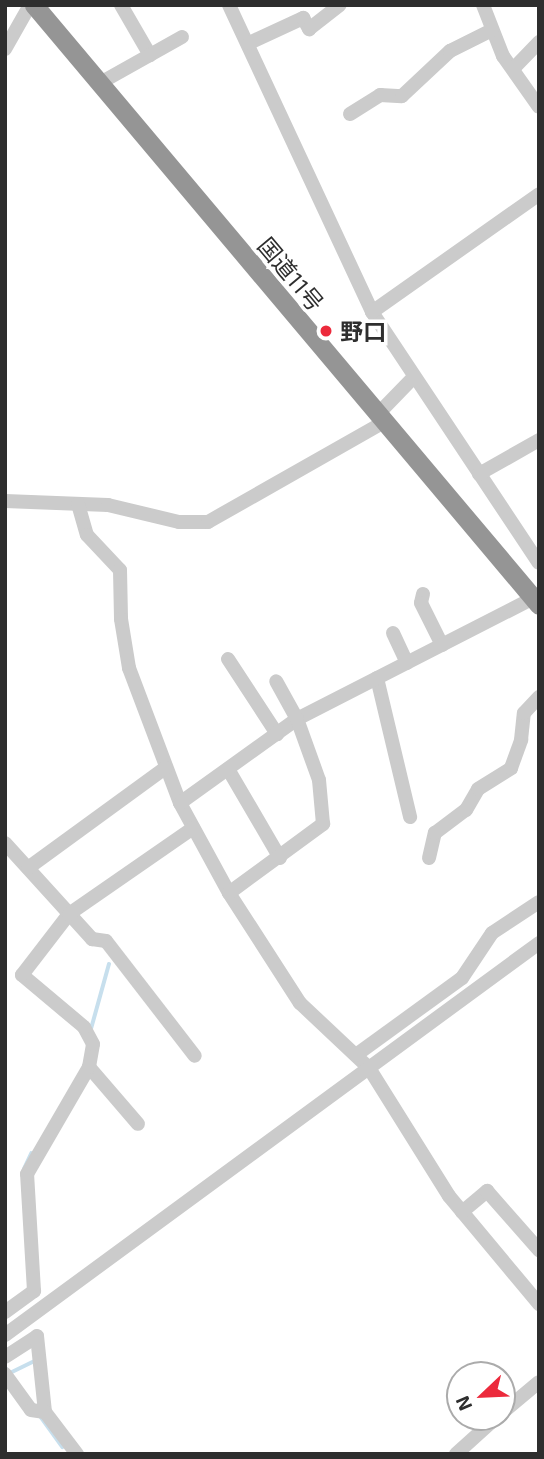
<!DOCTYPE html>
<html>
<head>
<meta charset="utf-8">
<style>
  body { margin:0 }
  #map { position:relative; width:544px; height:1459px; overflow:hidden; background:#fff; font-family:"Exo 2","Noto Sans JP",sans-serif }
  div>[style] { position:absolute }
  .stream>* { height:3.5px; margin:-1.75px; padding:0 1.75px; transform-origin:1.75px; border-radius:1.75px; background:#c7dfed }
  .minor>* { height:14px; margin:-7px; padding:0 7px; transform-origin:7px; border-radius:7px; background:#cbcbcb }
  .highway>* { height:19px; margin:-9.5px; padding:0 9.5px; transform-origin:9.5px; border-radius:9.5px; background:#959595 }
  .dots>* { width:19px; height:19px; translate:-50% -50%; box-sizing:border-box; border:4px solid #fff; border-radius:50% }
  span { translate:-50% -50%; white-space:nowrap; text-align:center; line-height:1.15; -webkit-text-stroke:7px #fff; paint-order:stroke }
  .street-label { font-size:23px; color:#2e2e2e }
  .poi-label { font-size:23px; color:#2e2e2e; font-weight:700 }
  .left { translate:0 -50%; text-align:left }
  .frame { position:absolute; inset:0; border:7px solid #2e2e2e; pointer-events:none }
  .north { position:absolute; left:446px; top:1361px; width:70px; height:70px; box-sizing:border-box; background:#fff; border:2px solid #ababab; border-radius:50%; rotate:247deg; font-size:19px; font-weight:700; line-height:28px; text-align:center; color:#2e2e2e }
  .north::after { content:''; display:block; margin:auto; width:24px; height:32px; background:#ec2a3c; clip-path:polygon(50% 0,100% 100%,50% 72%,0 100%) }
</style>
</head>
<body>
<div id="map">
  <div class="stream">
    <i style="left:91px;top:1029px;width:67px;rotate:-74.5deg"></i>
    <i style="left:24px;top:1169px;width:17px;rotate:-65deg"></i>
    <i style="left:5px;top:1367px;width:8px;rotate:50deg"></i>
    <i style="left:10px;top:1373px;width:28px;rotate:-26deg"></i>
    <i style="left:41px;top:1417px;width:37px;rotate:54deg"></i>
  </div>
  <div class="minor">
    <i style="left:121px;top:5px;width:58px;rotate:59.9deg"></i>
    <i style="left:229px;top:5px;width:339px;rotate:65deg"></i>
    <i style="left:372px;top:312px;width:301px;rotate:56.4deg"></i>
    <i style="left:483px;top:5px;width:55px;rotate:68.6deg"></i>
    <i style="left:503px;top:56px;width:62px;rotate:54.8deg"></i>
    <i style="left:249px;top:43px;width:60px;rotate:-24.8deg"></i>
    <i style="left:303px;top:18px;width:13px;rotate:61deg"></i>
    <i style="left:309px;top:29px;width:39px;rotate:-38deg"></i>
    <i style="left:5px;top:49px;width:51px;rotate:-60.4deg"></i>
    <i style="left:514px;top:68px;width:36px;rotate:-46deg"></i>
    <i style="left:100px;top:83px;width:94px;rotate:-29.3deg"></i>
    <i style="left:350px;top:114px;width:36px;rotate:-32deg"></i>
    <i style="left:380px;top:95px;width:22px;rotate:3deg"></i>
    <i style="left:402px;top:96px;width:66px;rotate:-43.2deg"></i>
    <i style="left:450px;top:51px;width:47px;rotate:-26.6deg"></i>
    <i style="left:372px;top:312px;width:204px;rotate:-35.2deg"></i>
    <i style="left:378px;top:414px;width:52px;rotate:-45.8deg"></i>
    <i style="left:479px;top:474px;width:69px;rotate:-29.5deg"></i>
    <i style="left:5px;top:501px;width:103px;rotate:2.2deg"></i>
    <i style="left:108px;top:505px;width:73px;rotate:13.5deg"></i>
    <i style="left:179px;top:522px;width:29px"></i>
    <i style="left:208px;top:522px;width:202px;rotate:-29.6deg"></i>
    <i style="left:78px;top:504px;width:32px;rotate:74deg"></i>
    <i style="left:87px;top:535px;width:48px;rotate:46.7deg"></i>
    <i style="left:120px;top:570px;width:49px;rotate:88.8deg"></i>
    <i style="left:121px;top:619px;width:50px;rotate:80.7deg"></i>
    <i style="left:129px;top:668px;width:144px;rotate:69.3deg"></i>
    <i style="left:180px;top:803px;width:102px;rotate:61.4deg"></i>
    <i style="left:229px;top:893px;width:131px;rotate:57.2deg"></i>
    <i style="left:300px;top:1003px;width:95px;rotate:43.3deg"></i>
    <i style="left:369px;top:1068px;width:151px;rotate:58deg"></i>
    <i style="left:449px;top:1196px;width:141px;rotate:50.2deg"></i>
    <i style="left:423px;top:594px;width:9px;rotate:103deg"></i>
    <i style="left:421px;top:603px;width:47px;rotate:63.4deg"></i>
    <i style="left:393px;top:633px;width:33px;rotate:65deg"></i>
    <i style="left:228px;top:659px;width:90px;rotate:56.8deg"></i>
    <i style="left:377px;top:678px;width:143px;rotate:76.6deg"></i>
    <i style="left:228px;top:769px;width:103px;rotate:59.7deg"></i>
    <i style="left:180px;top:803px;width:144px;rotate:-35.7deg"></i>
    <i style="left:297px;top:719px;width:265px;rotate:-27.1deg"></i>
    <i style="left:5px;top:843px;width:130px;rotate:47.8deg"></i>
    <i style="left:92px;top:939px;width:14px;rotate:8deg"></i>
    <i style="left:106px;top:941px;width:145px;rotate:52.3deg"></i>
    <i style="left:429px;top:858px;width:26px;rotate:-77deg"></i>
    <i style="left:435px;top:833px;width:39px;rotate:-37deg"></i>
    <i style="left:466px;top:810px;width:24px;rotate:-60deg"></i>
    <i style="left:478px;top:789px;width:39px;rotate:-32deg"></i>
    <i style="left:511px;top:768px;width:30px;rotate:-70deg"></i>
    <i style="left:521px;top:740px;width:27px;rotate:-84deg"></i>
    <i style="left:524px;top:713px;width:22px;rotate:-47deg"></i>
    <i style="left:28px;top:868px;width:170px;rotate:-36.1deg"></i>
    <i style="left:229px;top:893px;width:117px;rotate:-36.3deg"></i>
    <i style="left:323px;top:824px;width:44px;rotate:-95.2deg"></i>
    <i style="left:319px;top:780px;width:65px;rotate:-109.8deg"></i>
    <i style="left:297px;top:719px;width:43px;rotate:-118.9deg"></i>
    <i style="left:356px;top:1055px;width:131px;rotate:-36deg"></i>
    <i style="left:462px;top:978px;width:54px;rotate:-56.3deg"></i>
    <i style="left:492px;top:933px;width:56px;rotate:-33.4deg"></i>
    <i style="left:89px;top:1067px;width:75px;rotate:49.3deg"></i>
    <i style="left:462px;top:1212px;width:33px;rotate:-40deg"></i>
    <i style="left:487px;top:1191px;width:79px;rotate:48.6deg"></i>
    <i style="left:5px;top:1312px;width:36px;rotate:-36deg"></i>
    <i style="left:34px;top:1291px;width:117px;rotate:-93.4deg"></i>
    <i style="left:27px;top:1174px;width:124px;rotate:-59.9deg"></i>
    <i style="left:89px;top:1067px;width:23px;rotate:-80deg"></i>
    <i style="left:93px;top:1044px;width:19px;rotate:-118deg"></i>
    <i style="left:84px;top:1027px;width:81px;rotate:-140deg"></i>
    <i style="left:22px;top:975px;width:77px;rotate:-52.4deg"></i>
    <i style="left:69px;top:914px;width:151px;rotate:-34.7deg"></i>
    <i style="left:5px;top:1335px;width:662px;rotate:-36.28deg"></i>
    <i style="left:5px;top:1357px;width:38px;rotate:-33deg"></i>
    <i style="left:37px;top:1336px;width:76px;rotate:84deg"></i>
    <i style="left:45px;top:1412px;width:53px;rotate:52.7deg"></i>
    <i style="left:5px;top:1374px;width:44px;rotate:54.2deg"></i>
    <i style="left:31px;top:1410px;width:14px;rotate:8deg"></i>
    <i style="left:502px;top:1413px;width:48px;rotate:-40deg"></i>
    <i style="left:456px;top:1454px;width:55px;rotate:-42.1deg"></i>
  </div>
  <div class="highway">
    <i style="left:34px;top:5px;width:784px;rotate:49.91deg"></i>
  </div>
  <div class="dots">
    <i style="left:326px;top:331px;background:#ec2a3c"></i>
  </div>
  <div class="street-label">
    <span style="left:291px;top:274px;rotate:50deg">国道11号</span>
  </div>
  <div class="poi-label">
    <span class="left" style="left:340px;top:331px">野口</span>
  </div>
  <div class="frame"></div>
  <div class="north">N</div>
</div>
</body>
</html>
